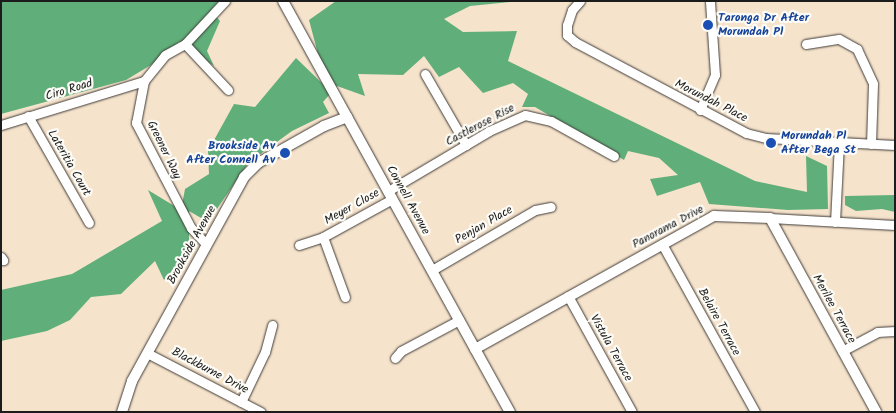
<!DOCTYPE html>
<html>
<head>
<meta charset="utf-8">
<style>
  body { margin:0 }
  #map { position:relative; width:896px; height:413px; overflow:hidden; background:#f6e3cc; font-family:Kalam,sans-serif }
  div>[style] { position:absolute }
  .forest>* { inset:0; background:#60af7a }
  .roads { filter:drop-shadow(0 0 1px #3d3a36) drop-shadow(0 0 1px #3d3a36) }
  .minor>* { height:9px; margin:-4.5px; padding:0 4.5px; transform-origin:4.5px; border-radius:4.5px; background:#fff }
  .tertiary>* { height:10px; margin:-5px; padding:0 5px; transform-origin:5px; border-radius:5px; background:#fff }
  .dots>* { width:14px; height:14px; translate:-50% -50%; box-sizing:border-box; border:2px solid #fdfcf7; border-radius:50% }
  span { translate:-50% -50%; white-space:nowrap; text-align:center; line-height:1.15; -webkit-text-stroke:4.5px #fdfcf7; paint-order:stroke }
  .transit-label { font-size:12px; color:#164399; font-weight:700 }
  .left { translate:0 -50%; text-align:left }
  .right { translate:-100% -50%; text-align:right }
  .street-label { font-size:12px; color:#1c1c1c }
  .frame { position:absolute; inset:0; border:2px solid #1c1c1c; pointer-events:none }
</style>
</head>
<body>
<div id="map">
  <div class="forest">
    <i style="clip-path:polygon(1px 1px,219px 1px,211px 10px,220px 21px,207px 51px,214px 66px,179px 42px,151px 65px,126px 80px,1px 114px)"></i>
    <i style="clip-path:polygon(336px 1px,521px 1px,470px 6px,444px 19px,463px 32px,517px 31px,508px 61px,755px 181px,807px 192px,806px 156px,827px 166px,828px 209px,788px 210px,709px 204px,700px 182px,657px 196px,650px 179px,678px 175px,659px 158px,628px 151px,624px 160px,535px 107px,522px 107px,528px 94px,513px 83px,483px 93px,459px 67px,439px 77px,424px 56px,403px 75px,358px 74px,365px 96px,337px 86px,323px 102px,329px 113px,292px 131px,249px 162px,208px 222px,189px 211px,189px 251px,164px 280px,155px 261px,121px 294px,91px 297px,70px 320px,47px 331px,1px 341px,1px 290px,72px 274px,162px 221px,148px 190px,181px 210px,185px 189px,209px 174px,208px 151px,234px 104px,255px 107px,296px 58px,327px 88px,309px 20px)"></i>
    <i style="clip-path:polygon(895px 195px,895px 212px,882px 209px,856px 211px,845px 205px,845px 196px)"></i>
  </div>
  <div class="roads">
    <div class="minor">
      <i style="left:580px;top:1px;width:12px;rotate:132deg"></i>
      <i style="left:572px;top:10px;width:16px;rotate:108deg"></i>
      <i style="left:567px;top:25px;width:10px;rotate:90deg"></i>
      <i style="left:567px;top:35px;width:11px;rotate:41deg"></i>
      <i style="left:575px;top:42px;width:194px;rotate:28deg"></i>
      <i style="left:746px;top:133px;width:21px;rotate:14deg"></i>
      <i style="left:766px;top:138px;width:129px;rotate:3.1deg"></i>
      <i style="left:185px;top:44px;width:63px;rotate:46.9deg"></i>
      <i style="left:806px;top:44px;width:33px;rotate:-9deg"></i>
      <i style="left:839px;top:39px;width:21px;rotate:29deg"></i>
      <i style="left:857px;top:49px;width:38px;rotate:65deg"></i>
      <i style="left:873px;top:84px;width:60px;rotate:91.9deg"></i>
      <i style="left:425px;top:74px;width:82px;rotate:60deg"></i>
      <i style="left:700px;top:110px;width:38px;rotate:-67deg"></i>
      <i style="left:715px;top:75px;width:74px;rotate:-93.9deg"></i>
      <i style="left:28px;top:116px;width:123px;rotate:60.3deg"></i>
      <i style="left:1px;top:125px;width:150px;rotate:-17.1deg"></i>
      <i style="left:388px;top:191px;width:117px;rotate:-30.7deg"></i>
      <i style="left:489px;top:131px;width:39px;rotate:-24deg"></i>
      <i style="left:525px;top:115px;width:27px;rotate:13deg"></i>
      <i style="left:551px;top:121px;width:72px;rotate:29.1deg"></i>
      <i style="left:770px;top:218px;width:125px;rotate:3.2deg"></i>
      <i style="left:835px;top:222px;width:79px;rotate:-87.1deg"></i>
      <i style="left:323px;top:237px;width:64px;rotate:69.9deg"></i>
      <i style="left:206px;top:244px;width:22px;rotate:-133deg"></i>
      <i style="left:191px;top:228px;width:119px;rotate:-117.6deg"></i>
      <i style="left:136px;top:123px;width:43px;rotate:-79.2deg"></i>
      <i style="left:144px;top:81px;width:33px;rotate:-51deg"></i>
      <i style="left:165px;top:55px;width:23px;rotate:-29deg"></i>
      <i style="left:185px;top:44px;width:59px;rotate:-47.1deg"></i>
      <i style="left:662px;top:244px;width:192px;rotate:61deg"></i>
      <i style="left:299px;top:245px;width:25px;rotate:-18deg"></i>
      <i style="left:323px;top:237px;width:79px;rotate:-28.8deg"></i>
      <i style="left:1px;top:257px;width:4px;rotate:56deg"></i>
      <i style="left:432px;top:270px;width:119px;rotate:-30.2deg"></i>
      <i style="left:535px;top:210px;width:16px;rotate:-11deg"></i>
      <i style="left:568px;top:296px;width:132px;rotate:61.1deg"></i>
      <i style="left:842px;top:351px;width:40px;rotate:-28deg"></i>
      <i style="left:877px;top:332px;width:18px;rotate:-3deg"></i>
      <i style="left:147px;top:353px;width:128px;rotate:27.4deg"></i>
      <i style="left:395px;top:358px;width:9px;rotate:-49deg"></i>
      <i style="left:401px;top:351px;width:66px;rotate:-28.1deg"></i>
      <i style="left:241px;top:402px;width:55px;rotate:-64.4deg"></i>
      <i style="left:265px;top:352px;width:28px;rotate:-75deg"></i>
    </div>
    <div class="tertiary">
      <i style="left:283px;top:1px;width:470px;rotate:61.1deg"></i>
      <i style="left:475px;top:349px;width:274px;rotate:-29.1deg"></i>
      <i style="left:714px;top:216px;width:56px;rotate:2deg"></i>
      <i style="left:770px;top:218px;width:221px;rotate:61.3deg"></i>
      <i style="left:122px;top:412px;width:33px;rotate:-72deg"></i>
      <i style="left:132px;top:381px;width:233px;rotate:-61.2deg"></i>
      <i style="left:244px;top:177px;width:20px;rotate:-45deg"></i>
      <i style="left:258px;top:163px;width:76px;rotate:-29.3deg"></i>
      <i style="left:324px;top:126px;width:25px;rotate:-21deg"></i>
    </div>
  </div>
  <div class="dots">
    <i style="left:708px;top:25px;background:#1a4fb4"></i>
    <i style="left:771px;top:143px;background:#1a4fb4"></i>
    <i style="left:285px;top:153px;background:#1a4fb4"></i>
  </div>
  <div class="transit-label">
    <span class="left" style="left:718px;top:25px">Taronga Dr After<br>Morundah Pl</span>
    <span class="left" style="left:781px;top:143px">Morundah Pl<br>After Bega St</span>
    <span class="right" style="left:275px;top:153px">Brookside Av<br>After Connell Av</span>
  </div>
  <div class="street-label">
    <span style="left:69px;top:90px;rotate:-17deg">Ciro Road</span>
    <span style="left:711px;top:101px;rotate:27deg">Morundah Place</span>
    <span style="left:480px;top:125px;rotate:-28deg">Castlerose Rise</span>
    <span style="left:164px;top:150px;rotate:64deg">Greener Way</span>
    <span style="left:69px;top:163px;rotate:60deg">Lateritia Court</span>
    <span style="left:408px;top:200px;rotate:61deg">Connell Avenue</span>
    <span style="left:352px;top:207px;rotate:-29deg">Meyer Close</span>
    <span style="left:484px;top:225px;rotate:-30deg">Penjan Place</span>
    <span style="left:668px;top:227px;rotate:-28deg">Panorama Drive</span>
    <span style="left:192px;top:245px;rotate:-61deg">Brookside Avenue</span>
    <span style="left:834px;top:309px;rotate:61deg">Merilee Terrace</span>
    <span style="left:719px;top:322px;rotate:61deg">Belaire Terrace</span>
    <span style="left:611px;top:348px;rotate:61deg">Vistula Terrace</span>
    <span style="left:210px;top:371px;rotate:28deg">Blackburne Drive</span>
  </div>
  <div class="frame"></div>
</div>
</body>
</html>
